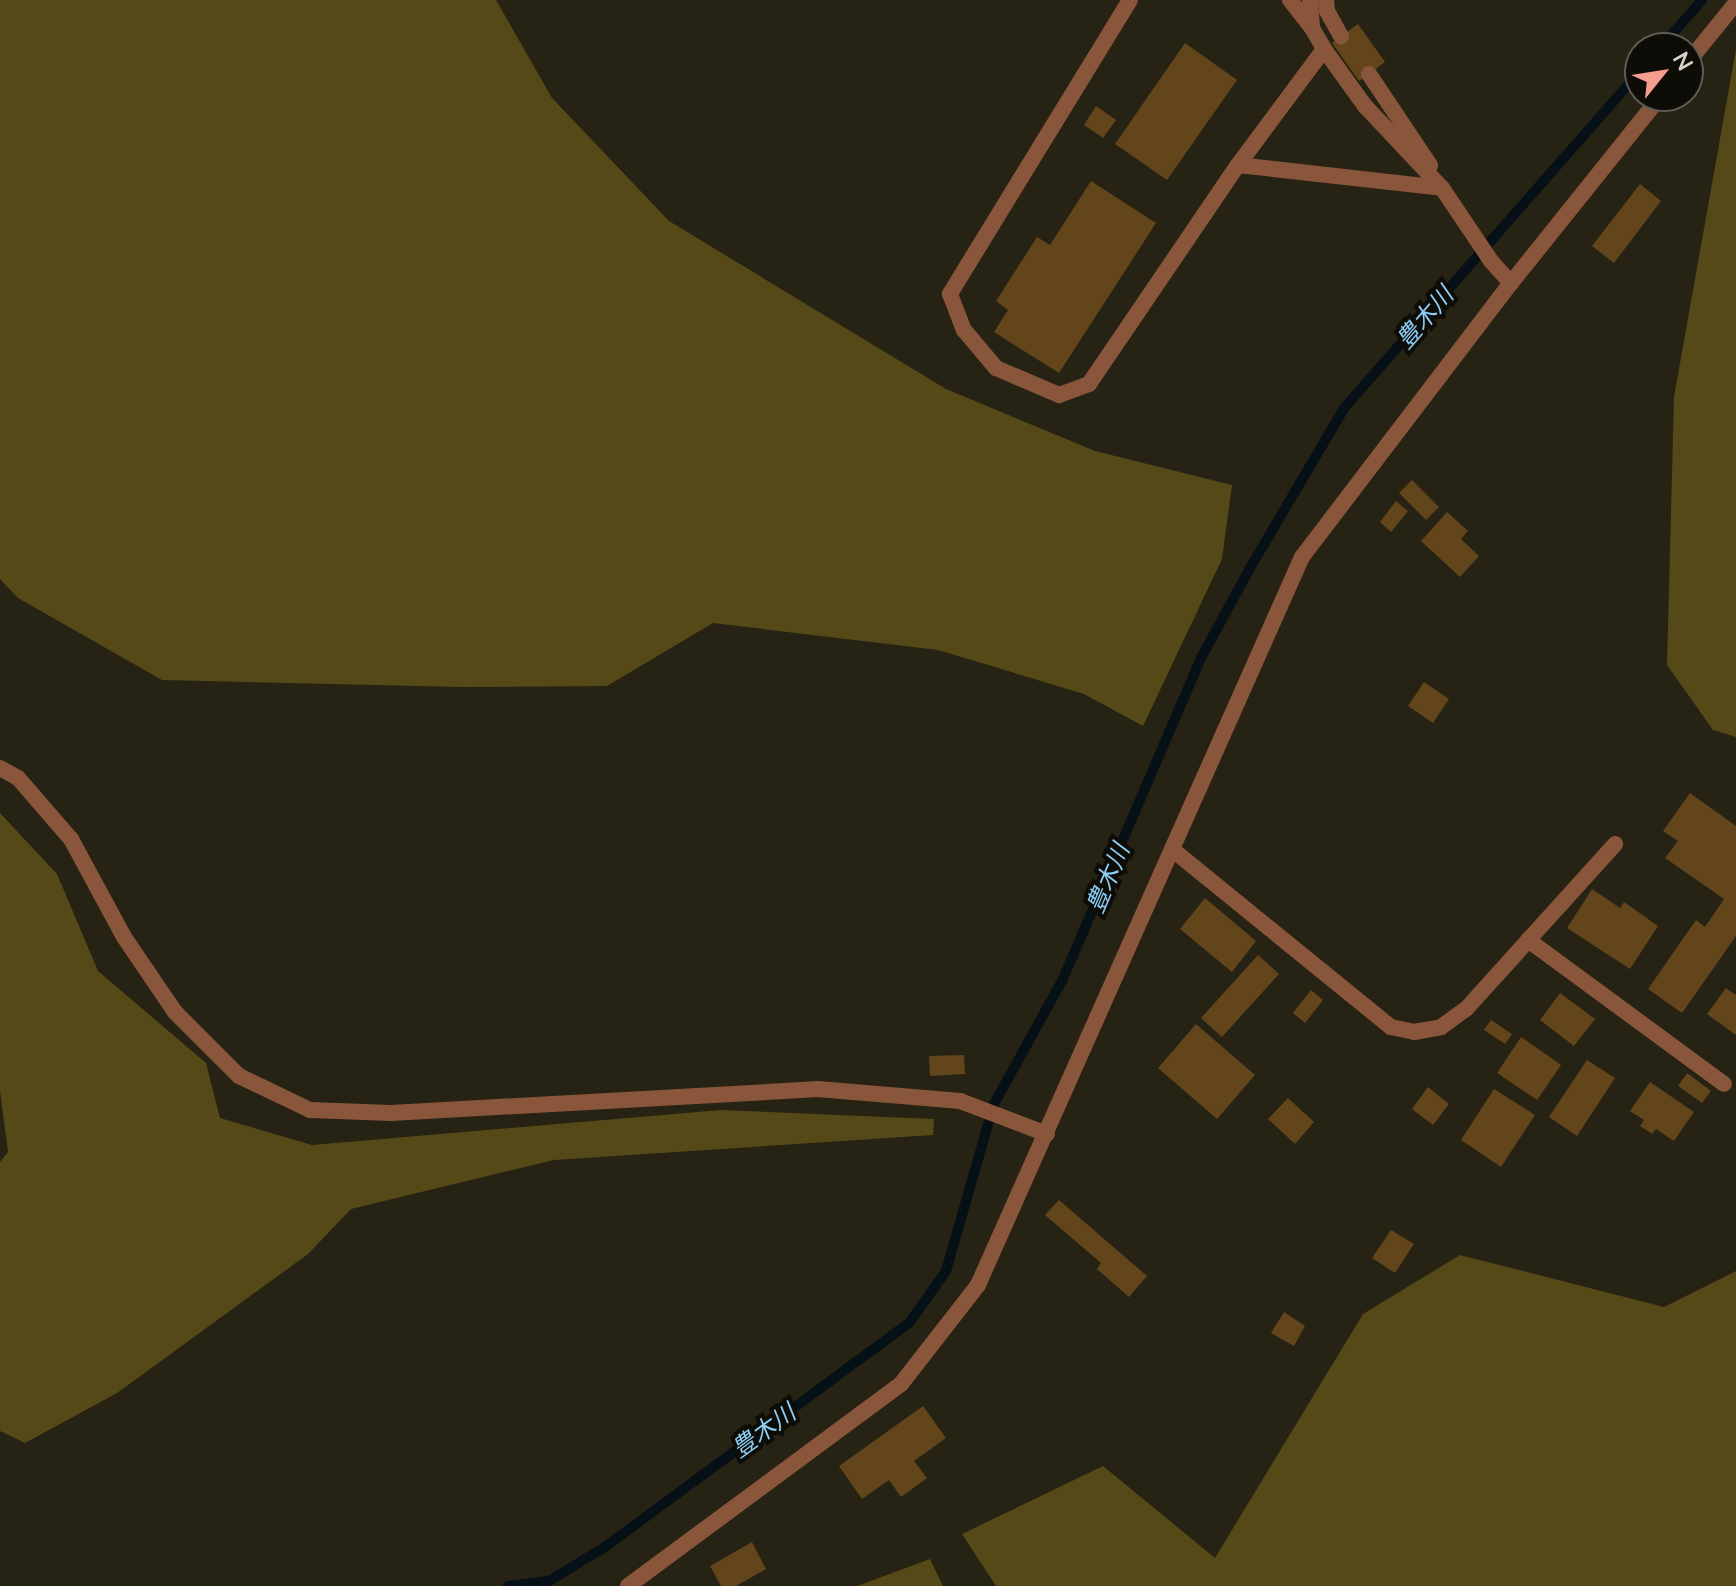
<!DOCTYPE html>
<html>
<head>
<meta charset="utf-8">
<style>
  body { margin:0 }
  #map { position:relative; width:1736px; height:1586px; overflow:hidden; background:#262214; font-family:Lato,"Noto Sans JP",sans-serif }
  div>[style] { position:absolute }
  .forest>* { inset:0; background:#554a17 }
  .stream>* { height:10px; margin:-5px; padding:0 5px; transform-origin:5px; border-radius:5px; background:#051017 }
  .building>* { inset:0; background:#63451c }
  .lane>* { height:16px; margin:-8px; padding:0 8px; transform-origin:8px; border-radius:8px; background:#8a563b }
  .street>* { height:16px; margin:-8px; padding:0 8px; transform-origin:8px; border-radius:8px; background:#8a563b }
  span { translate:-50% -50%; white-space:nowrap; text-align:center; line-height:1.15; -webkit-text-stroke:8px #0d0c06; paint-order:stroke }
  .water-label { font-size:24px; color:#8ecff9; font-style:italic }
  .north { position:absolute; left:1624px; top:32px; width:80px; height:80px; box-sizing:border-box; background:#0d0c06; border:2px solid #5d5c54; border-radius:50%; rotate:60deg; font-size:22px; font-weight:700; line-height:32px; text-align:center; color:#d5d3c9 }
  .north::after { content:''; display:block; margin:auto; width:28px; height:36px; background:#f59d8e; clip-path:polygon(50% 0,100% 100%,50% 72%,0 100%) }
</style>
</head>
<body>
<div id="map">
  <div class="forest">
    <i style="clip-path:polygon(0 0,496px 0,552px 98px,669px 221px,946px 389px,1095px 451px,1232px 485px,1222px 559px,1143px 726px,1084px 694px,938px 650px,713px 623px,607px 686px,462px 687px,162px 680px,18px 598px,0 579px)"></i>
    <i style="clip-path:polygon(1736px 49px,1736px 737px,1713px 730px,1667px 665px,1674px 397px)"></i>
    <i style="clip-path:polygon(0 813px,57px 874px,98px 971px,206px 1063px,220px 1118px,312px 1145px,721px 1110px,934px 1119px,933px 1135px,554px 1160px,351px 1209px,308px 1254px,117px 1393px,25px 1443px,0 1431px,0 1162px,8px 1152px,0 1091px)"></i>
    <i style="clip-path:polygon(1460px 1255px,1664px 1307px,1736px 1271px,1736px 1586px,996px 1586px,962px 1534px,1103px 1466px,1215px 1558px,1363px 1314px)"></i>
    <i style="clip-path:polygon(930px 1559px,943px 1586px,857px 1586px)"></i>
  </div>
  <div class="stream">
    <i style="left:1660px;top:48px;width:64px;rotate:-48.8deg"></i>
    <i style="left:508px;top:1586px;width:41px;rotate:-7deg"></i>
    <i style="left:549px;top:1581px;width:66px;rotate:-31.3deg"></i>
    <i style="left:605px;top:1547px;width:378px;rotate:-36.4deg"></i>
    <i style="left:909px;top:1323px;width:64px;rotate:-54.6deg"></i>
    <i style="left:946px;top:1271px;width:174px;rotate:-74deg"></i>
    <i style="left:994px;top:1104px;width:141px;rotate:-61.1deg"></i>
    <i style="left:1062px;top:981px;width:352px;rotate:-66.7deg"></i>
    <i style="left:1201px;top:658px;width:102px;rotate:-61.4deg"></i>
    <i style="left:1250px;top:568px;width:187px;rotate:-59.5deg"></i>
    <i style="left:1345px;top:407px;width:447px;rotate:-48.7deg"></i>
  </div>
  <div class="building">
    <i style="clip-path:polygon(1358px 24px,1385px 62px,1359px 81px,1332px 43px)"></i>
    <i style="clip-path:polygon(1185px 43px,1237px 80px,1167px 180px,1115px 144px)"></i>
    <i style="clip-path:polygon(1096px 106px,1116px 120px,1103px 138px,1084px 125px)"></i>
    <i style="clip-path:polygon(1091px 181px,1156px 223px,1059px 373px,994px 332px,1008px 310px,996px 301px,1037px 237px,1050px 245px)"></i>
    <i style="clip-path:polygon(1640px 184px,1661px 201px,1614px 263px,1592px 246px)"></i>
    <i style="clip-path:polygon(1412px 480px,1439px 507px,1426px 520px,1399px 493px)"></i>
    <i style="clip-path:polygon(1396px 501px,1408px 511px,1391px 532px,1380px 522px)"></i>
    <i style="clip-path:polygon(1447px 512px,1468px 531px,1461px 539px,1479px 556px,1460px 577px,1421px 541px)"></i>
    <i style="clip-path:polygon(1424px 682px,1449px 699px,1433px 723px,1408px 706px)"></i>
    <i style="clip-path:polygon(1690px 793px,1736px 826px,1736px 936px,1682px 1013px,1648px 989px,1696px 920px,1705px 927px,1724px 899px,1665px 858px,1678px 841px,1663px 831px)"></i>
    <i style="clip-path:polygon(1592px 889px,1620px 908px,1624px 902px,1658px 926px,1630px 969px,1567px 928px)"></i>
    <i style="clip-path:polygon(1205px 898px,1256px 941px,1232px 972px,1180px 929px)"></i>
    <i style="clip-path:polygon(1258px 955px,1279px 974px,1222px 1037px,1201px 1018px)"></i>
    <i style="clip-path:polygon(1726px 988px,1736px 995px,1736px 1035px,1707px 1014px)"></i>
    <i style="clip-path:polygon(1311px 990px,1323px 1000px,1305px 1023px,1293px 1013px)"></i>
    <i style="clip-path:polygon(1560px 993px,1595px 1019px,1574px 1046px,1540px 1020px)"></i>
    <i style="clip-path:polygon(1491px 1020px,1512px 1034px,1505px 1044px,1484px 1030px)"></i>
    <i style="clip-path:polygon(1196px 1024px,1255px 1075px,1217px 1119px,1158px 1068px)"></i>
    <i style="clip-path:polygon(1521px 1037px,1561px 1065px,1537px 1100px,1497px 1073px)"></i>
    <i style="clip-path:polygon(964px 1055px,965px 1074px,930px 1076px,929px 1056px)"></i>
    <i style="clip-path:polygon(1587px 1060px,1615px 1078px,1577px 1136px,1549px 1117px)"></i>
    <i style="clip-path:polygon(1687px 1073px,1711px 1091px,1702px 1103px,1678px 1086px)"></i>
    <i style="clip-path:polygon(1650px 1082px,1694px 1112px,1674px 1141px,1656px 1129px,1652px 1134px,1640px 1126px,1644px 1120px,1630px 1111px)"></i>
    <i style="clip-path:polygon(1428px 1087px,1449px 1104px,1433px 1125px,1412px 1109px)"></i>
    <i style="clip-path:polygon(1494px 1089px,1535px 1115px,1501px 1167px,1461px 1140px)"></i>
    <i style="clip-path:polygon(1288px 1098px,1314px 1122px,1295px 1144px,1268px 1119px)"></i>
    <i style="clip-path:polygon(1059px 1200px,1147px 1276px,1129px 1297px,1097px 1269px,1101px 1263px,1045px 1215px)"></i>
    <i style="clip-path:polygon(1391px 1230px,1414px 1244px,1395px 1273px,1372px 1258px)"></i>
    <i style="clip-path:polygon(1284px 1312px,1305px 1326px,1294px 1346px,1271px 1333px)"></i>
    <i style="clip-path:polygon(923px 1406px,946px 1438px,914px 1461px,927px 1478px,901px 1497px,889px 1480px,862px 1499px,839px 1466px)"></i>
    <i style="clip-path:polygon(752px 1542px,766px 1569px,736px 1586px,721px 1586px,710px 1566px)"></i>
  </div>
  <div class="lane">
    <i style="left:1130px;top:0;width:345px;rotate:121.5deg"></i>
    <i style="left:950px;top:294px;width:39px;rotate:69deg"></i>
    <i style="left:964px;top:330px;width:50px;rotate:49.9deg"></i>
    <i style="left:996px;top:368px;width:69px;rotate:23.2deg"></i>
    <i style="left:1059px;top:395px;width:32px;rotate:-20deg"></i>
    <i style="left:1089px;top:384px;width:265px;rotate:-55.8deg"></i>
    <i style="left:1238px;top:165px;width:144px;rotate:-53.4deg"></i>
    <i style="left:1290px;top:0;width:36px;rotate:52deg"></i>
    <i style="left:1310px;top:0;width:28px;rotate:86deg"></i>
    <i style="left:1312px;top:28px;width:24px;rotate:60deg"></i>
    <i style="left:1324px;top:49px;width:70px;rotate:54.3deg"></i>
    <i style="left:1365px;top:106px;width:112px;rotate:46.8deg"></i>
    <i style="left:1442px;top:188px;width:88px;rotate:56.1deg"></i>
    <i style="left:1491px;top:261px;width:30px;rotate:48deg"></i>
    <i style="left:1326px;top:0;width:11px;rotate:85deg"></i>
    <i style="left:1327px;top:11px;width:29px;rotate:61deg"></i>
    <i style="left:1369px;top:74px;width:110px;rotate:56.2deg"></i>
    <i style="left:1238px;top:165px;width:205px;rotate:6.4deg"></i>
    <i style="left:0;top:768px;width:21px;rotate:29deg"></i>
    <i style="left:18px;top:778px;width:81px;rotate:49deg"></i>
    <i style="left:71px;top:839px;width:111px;rotate:61.6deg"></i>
    <i style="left:124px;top:937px;width:91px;rotate:55.8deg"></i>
    <i style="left:175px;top:1012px;width:91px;rotate:45deg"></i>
    <i style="left:239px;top:1076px;width:79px;rotate:25.6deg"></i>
    <i style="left:310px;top:1110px;width:81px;rotate:2.1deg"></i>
    <i style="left:391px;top:1113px;width:428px;rotate:-3.2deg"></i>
    <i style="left:818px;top:1089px;width:143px;rotate:4.8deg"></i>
    <i style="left:960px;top:1101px;width:93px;rotate:20.8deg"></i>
    <i style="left:1173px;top:850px;width:281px;rotate:39.1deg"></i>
    <i style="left:1391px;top:1027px;width:24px;rotate:12deg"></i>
    <i style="left:1414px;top:1032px;width:27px;rotate:-10deg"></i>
    <i style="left:1441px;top:1027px;width:32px;rotate:-36deg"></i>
    <i style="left:1467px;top:1008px;width:221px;rotate:-47.9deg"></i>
    <i style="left:1528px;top:940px;width:243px;rotate:36.3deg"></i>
  </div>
  <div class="street">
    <i style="left:1688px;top:62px;width:76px;rotate:-50.9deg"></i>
    <i style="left:628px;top:1586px;width:340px;rotate:-36.5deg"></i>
    <i style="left:901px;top:1384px;width:125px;rotate:-52.1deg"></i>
    <i style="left:978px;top:1285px;width:797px;rotate:-66.01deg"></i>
    <i style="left:1302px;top:557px;width:345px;rotate:-52.7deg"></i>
    <i style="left:1511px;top:283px;width:240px;rotate:-51.3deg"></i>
  </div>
  <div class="water-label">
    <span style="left:1424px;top:317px;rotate:-49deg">豊木川</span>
    <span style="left:1107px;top:878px;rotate:-67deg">豊木川</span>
    <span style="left:763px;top:1430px;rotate:-36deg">豊木川</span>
  </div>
  <div class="north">N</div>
</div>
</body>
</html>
